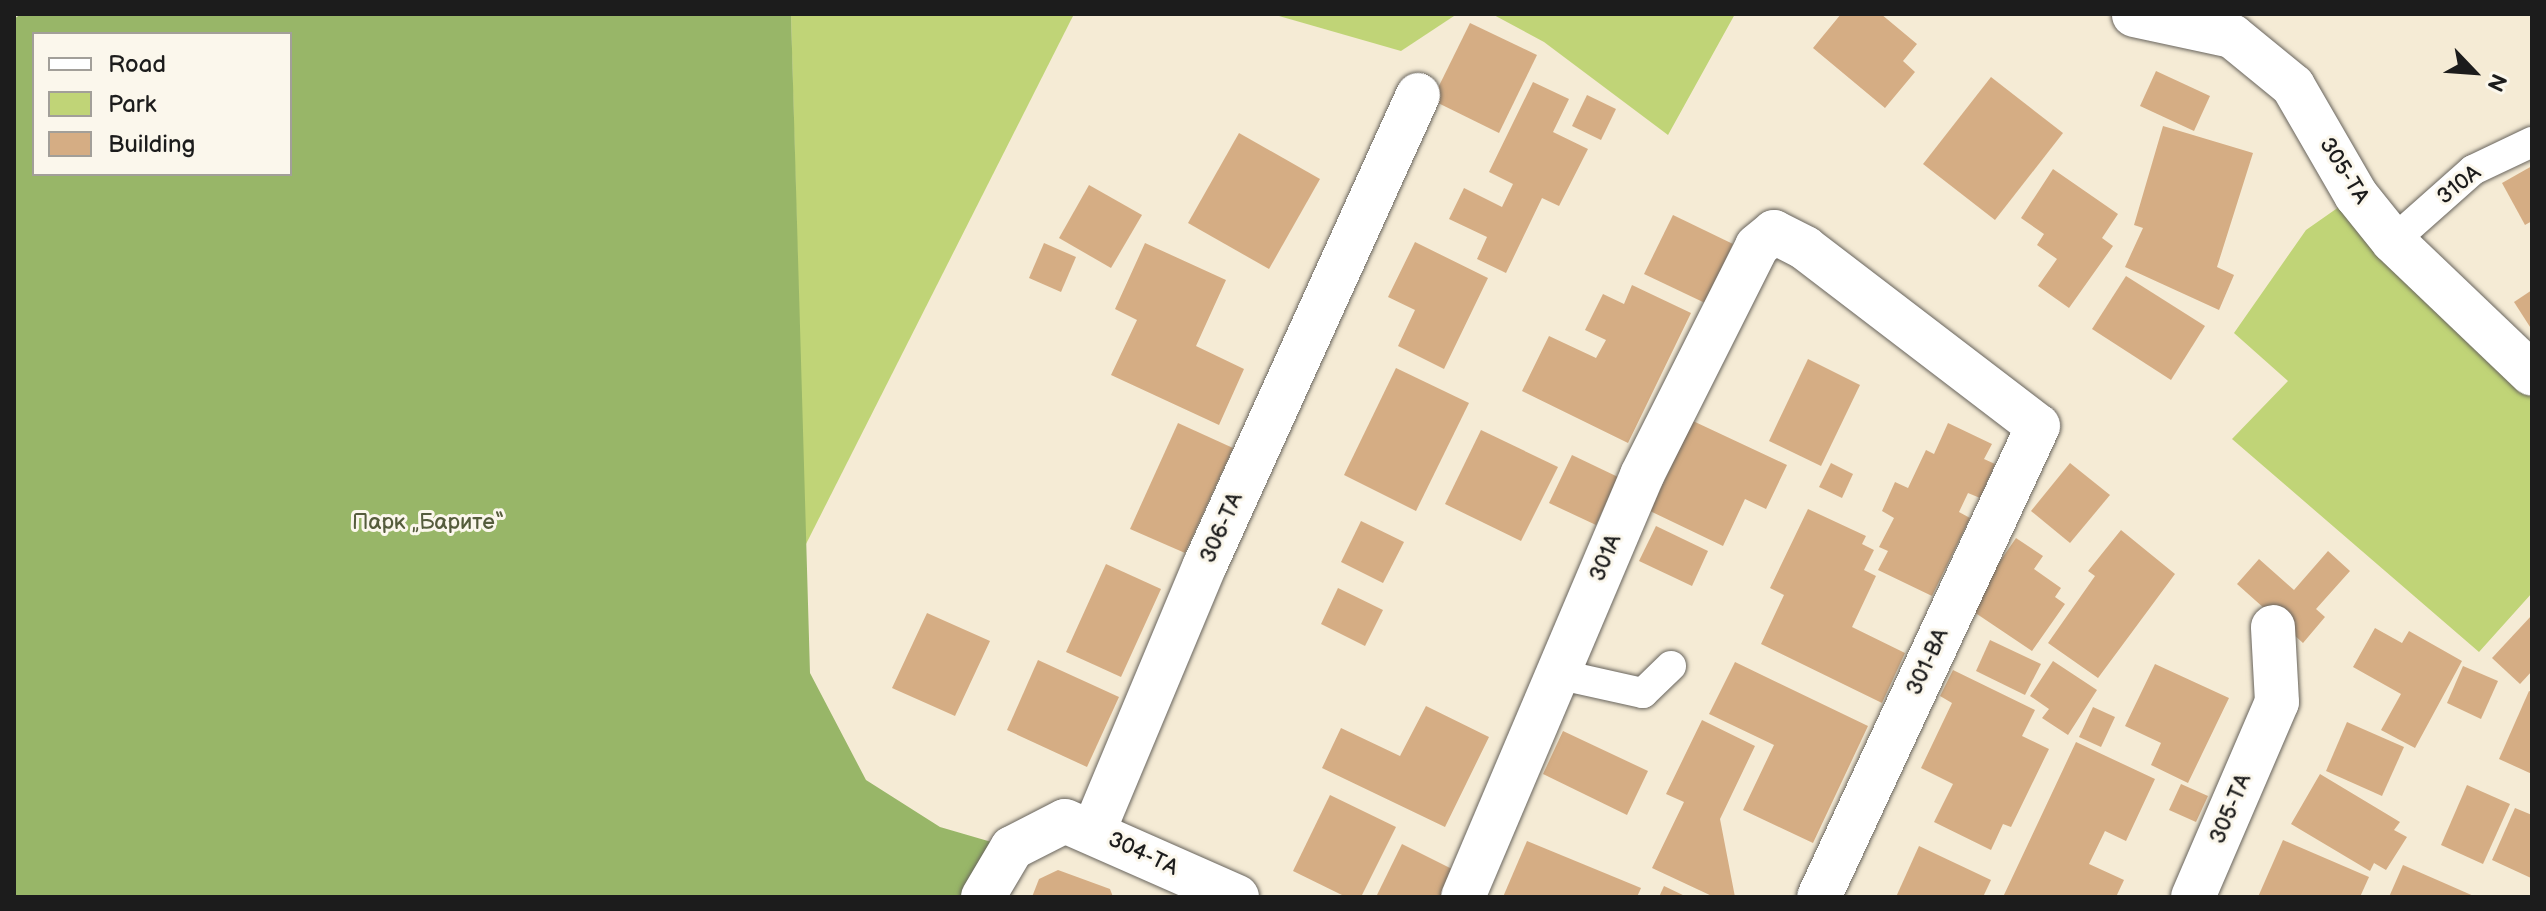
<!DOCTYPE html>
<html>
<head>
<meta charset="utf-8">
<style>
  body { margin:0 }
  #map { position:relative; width:2546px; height:911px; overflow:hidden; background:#f5ebd5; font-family:"Balsamiq Sans",sans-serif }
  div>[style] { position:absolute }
  .green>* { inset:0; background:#c0d477 }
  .forest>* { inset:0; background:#98b668 }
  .building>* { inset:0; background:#d5ad84 }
  .roads { filter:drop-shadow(0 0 2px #68645d) drop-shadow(0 0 2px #68645d) }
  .service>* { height:30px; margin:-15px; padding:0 15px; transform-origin:15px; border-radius:15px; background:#fff }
  .minor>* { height:44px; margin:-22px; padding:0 22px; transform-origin:22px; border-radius:22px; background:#fff }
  span { translate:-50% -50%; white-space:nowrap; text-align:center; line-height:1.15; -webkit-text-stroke:6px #fbf7ec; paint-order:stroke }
  .street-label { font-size:22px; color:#1c1c1c }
  .park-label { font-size:22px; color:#555c3c }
  .frame { position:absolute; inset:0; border:16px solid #1c1c1c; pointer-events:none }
  .legend { position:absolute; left:32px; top:32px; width:260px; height:144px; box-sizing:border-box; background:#fbf7ec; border:2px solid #a29f99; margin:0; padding:10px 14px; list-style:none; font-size:24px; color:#1c1c1c }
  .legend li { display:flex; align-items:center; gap:16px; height:40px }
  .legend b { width:40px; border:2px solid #a29f99 }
  .north { position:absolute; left:2434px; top:32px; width:80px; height:80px; -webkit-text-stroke:6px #fbf7ec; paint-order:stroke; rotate:115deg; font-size:22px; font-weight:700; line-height:32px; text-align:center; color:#1c1c1c }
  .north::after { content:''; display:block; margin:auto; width:28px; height:36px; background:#1c1c1c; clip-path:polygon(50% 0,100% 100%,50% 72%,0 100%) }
</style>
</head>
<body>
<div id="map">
  <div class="green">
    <i style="clip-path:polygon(791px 14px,1074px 14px,805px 546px)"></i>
    <i style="clip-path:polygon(1272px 14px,1457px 14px,1401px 51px)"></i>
    <i style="clip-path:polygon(1492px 14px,1735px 14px,1668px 135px,1544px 42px)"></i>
    <i style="clip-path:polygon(2356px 195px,2532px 374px,2532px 593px,2479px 652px,2232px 439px,2288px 381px,2234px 333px,2306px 230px)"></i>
  </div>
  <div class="forest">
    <i style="clip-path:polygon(evenodd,21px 14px,791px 14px,810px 673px,866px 780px,940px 827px,1012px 848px,983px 897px,14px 897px,14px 19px,21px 14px,34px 34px,290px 34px,290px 174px,34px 174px,34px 34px)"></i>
  </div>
  <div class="building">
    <i style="clip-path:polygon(1841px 14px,1881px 14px,1917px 44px,1903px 61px,1915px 72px,1885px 108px,1813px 48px)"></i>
    <i style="clip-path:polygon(1470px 23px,1537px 55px,1499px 133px,1432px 100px)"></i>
    <i style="clip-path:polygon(2156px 71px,2210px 96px,2194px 131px,2140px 106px)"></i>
    <i style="clip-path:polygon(1991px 77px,2063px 133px,1995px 220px,1923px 164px)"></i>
    <i style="clip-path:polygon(1533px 82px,1569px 99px,1553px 132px,1588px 149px,1559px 206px,1542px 198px,1506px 273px,1477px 259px,1487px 237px,1449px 219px,1464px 188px,1502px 207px,1513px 184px,1489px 172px)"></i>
    <i style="clip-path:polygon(1587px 95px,1616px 109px,1601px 140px,1572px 126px)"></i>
    <i style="clip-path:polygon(2163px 126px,2253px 153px,2217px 267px,2234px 275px,2219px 310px,2125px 267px,2143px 228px,2134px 225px)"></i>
    <i style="clip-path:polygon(1239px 133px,1320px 179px,1269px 269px,1188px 223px)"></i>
    <i style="clip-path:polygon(2532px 166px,2532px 221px,2525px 225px,2502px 183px)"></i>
    <i style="clip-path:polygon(2053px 169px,2118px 214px,2102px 238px,2113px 246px,2069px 308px,2038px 286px,2057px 259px,2037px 245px,2044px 234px,2021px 218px)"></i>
    <i style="clip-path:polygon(1089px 185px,1142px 215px,1111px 268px,1059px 238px)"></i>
    <i style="clip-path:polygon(1673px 215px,1733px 244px,1705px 303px,1644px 274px)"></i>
    <i style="clip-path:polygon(1415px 242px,1488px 278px,1444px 369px,1398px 346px,1415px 310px,1388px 297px)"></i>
    <i style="clip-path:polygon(1044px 243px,1076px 257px,1061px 292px,1029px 278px)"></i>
    <i style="clip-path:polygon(1145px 243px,1226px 280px,1196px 346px,1244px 369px,1219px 425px,1111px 375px,1137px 320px,1115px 309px)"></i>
    <i style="clip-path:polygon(2126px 276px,2205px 326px,2171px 380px,2092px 329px)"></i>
    <i style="clip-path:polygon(1632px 285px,1691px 313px,1628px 443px,1522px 391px,1549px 336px,1596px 358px,1606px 340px,1585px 330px,1603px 294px,1624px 304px)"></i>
    <i style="clip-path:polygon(2532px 290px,2532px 330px,2514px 302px)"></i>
    <i style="clip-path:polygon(1808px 359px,1860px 385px,1821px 466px,1769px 441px)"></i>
    <i style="clip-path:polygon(1396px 368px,1469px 403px,1416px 511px,1344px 475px)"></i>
    <i style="clip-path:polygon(1693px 421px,1787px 465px,1766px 509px,1745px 499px,1723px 546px,1650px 511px)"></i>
    <i style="clip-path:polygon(1178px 423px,1233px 448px,1185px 553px,1130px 529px)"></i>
    <i style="clip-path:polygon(1948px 423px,1992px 444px,1984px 459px,1995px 464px,1980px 498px,1968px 493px,1959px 512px,1970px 518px,1932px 596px,1878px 570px,1888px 551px,1879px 547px,1894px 518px,1882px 511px,1895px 482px,1908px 488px,1926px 450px,1934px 454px)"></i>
    <i style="clip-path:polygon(1481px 430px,1558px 467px,1521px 541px,1445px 504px)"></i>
    <i style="clip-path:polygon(1572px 455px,1618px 477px,1596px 525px,1549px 503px)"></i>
    <i style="clip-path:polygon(1831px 463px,1853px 474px,1842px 498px,1819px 487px)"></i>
    <i style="clip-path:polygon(2070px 463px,2110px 495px,2070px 543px,2031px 511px)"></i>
    <i style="clip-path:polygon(1808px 509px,1866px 536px,1862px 544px,1874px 550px,1864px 570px,1876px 576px,1852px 627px,1905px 653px,1882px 703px,1761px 644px,1784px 595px,1770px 588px)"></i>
    <i style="clip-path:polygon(1361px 521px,1404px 542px,1383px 583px,1341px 562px)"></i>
    <i style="clip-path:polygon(1656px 526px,1708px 551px,1692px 586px,1639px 561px)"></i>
    <i style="clip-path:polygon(2121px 530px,2175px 574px,2098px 678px,2048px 643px,2095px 576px,2088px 571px)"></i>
    <i style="clip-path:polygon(2016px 538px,2043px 556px,2034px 569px,2061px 588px,2055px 597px,2065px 604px,2032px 651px,1968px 608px)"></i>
    <i style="clip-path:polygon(2328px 551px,2350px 571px,2316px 609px,2325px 617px,2303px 643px,2237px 584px,2259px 559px,2294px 590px)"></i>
    <i style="clip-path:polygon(1106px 564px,1161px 589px,1121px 677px,1066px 652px)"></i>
    <i style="clip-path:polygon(1338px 588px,1383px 610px,1365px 646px,1321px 624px)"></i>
    <i style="clip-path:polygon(927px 613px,990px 641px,955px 716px,892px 688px)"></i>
    <i style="clip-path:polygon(2532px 615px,2532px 671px,2520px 684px,2492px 658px)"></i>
    <i style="clip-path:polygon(2375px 628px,2402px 643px,2409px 631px,2462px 661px,2415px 748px,2381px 730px,2401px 694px,2353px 667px)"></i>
    <i style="clip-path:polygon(1990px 640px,2041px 664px,2025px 695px,1976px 671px)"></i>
    <i style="clip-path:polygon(1038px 660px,1119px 697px,1087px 767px,1007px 730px)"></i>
    <i style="clip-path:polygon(2053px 661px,2097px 690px,2068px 735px,2042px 718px,2049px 709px,2030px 696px)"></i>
    <i style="clip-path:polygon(1735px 662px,1868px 726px,1813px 843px,1743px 810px,1774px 745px,1709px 714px)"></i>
    <i style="clip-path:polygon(2155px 664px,2229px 698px,2188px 783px,2151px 765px,2161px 743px,2125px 726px)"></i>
    <i style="clip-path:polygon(2463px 666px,2498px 681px,2481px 719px,2447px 703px)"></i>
    <i style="clip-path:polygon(1953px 670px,2035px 710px,2022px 736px,2049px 749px,2011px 827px,2003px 824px,1991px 850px,1934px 822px,1953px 784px,1921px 768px,1952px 703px,1940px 696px)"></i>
    <i style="clip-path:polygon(2529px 691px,2532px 692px,2532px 774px,2499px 759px)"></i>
    <i style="clip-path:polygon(1426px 706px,1489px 737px,1445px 827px,1322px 768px,1341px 728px,1400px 756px)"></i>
    <i style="clip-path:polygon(2093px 707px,2115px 717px,2101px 747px,2079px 737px)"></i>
    <i style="clip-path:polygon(1702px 720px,1755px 746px,1720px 819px,1735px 897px,1714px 897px,1652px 868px,1684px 802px,1666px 794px)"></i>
    <i style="clip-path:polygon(2347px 722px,2404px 747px,2382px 796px,2326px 771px)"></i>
    <i style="clip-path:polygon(1563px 731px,1648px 771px,1627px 815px,1543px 774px)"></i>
    <i style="clip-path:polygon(2076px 742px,2155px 779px,2126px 841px,2105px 831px,2089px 864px,2124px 880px,2116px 897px,2003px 897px)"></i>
    <i style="clip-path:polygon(2320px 774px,2400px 822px,2394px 830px,2407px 837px,2386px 870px,2374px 863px,2370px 871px,2291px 824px)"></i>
    <i style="clip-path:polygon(2181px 784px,2208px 796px,2196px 822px,2169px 810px)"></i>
    <i style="clip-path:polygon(2467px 785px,2510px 804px,2483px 864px,2441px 845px)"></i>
    <i style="clip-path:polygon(1330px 795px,1396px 827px,1361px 897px,1346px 897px,1293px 871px)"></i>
    <i style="clip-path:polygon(2515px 808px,2532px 815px,2531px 878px,2492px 860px)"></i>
    <i style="clip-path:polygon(2283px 840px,2369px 877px,2360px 897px,2258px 897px)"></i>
    <i style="clip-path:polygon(1527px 841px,1641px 888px,1637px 897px,1503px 897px)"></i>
    <i style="clip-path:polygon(1402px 844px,1460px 873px,1446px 897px,1376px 897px)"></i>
    <i style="clip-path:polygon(1919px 846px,1991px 880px,1983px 897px,1896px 897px)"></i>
    <i style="clip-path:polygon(2403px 865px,2476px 897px,2389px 897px)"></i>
    <i style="clip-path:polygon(1058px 870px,1110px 889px,1113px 897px,1032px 897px,1039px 879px)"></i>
    <i style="clip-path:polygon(1664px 886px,1687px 897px,1659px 897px)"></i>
  </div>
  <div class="roads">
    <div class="service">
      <i style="left:2393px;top:241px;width:107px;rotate:-41.6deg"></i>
      <i style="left:2473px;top:170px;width:65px;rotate:-25.4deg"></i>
      <i style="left:1557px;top:674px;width:88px;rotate:12.5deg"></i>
      <i style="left:1643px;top:693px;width:39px;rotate:-44deg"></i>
    </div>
    <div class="minor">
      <i style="left:2134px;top:15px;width:100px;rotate:12.1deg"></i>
      <i style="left:2232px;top:36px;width:79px;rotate:39.3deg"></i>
      <i style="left:2293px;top:86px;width:126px;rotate:60deg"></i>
      <i style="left:2356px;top:195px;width:59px;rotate:51.2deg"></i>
      <i style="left:2393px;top:241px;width:192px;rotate:43.7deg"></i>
      <i style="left:1094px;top:830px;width:287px;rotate:-67.3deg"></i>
      <i style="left:1205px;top:565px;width:516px;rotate:-65.62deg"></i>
      <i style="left:983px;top:897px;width:57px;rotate:-59.4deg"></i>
      <i style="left:1012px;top:848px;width:59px;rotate:-27deg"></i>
      <i style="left:1065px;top:821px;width:188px;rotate:23.8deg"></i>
      <i style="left:1463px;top:897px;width:458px;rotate:-67deg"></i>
      <i style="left:1642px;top:475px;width:256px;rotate:-63.3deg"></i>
      <i style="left:1757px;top:246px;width:22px;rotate:-39deg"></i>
      <i style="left:1774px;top:232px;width:35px;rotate:27deg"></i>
      <i style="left:1805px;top:248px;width:293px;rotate:37.4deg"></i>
      <i style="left:2038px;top:426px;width:519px;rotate:114.94deg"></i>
      <i style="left:2193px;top:897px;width:212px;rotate:-66.7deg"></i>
      <i style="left:2277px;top:702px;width:75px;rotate:-93.1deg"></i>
    </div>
  </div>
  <div class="street-label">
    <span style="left:2344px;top:171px;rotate:58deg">305-ТА</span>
    <span style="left:2459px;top:185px;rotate:-38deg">310А</span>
    <span style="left:1222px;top:528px;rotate:-66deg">306-ТА</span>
    <span style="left:1606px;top:558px;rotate:-67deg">301А</span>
    <span style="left:1928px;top:662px;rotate:-65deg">301-ВА</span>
    <span style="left:2231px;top:809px;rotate:-67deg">305-ТА</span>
    <span style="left:1143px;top:854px;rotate:25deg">304-ТА</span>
  </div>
  <div class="park-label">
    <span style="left:428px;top:523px">Парк „Барите“</span>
  </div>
  <div class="frame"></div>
  <ul class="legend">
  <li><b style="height:10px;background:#fff"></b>Road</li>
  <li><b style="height:22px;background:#c0d477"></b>Park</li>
  <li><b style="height:22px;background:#d5ad84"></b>Building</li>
  </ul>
  <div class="north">N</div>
</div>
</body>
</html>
